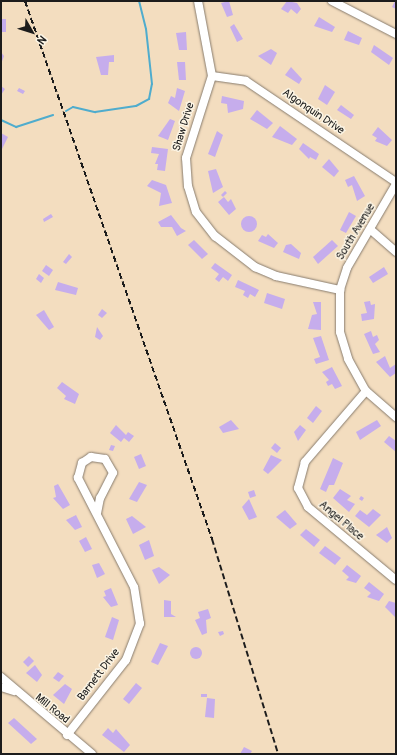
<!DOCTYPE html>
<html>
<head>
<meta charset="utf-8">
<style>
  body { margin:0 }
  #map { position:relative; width:397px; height:755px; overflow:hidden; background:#f3ddbf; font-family:Pangolin,sans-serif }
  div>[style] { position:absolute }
  .stream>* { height:2px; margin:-1px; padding:0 1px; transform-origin:1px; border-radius:1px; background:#4faccd }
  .building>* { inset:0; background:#c6adec }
  .round { border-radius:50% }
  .roads { filter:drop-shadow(0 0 1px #887c6e) drop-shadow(0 0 1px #887c6e) }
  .minor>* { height:8px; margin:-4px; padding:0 4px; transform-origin:4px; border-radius:4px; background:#fff }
  .rail>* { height:2px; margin-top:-1px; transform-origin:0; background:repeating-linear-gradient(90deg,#1c1c1c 0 6px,transparent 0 9px) }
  span { translate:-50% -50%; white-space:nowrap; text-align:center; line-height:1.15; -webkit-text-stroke:3px #fcf5e5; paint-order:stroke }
  .street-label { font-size:11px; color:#1c1c1c }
  .frame { position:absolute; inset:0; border:2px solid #1c1c1c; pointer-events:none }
  .north { position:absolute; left:12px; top:12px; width:40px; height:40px; -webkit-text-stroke:3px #fcf5e5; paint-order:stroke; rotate:129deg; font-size:11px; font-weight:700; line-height:16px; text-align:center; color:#1c1c1c }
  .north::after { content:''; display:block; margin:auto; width:14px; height:18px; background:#1c1c1c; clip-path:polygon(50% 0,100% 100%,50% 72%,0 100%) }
</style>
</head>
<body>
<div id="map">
  <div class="stream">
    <i style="left:66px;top:111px;width:8px;rotate:-30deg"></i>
    <i style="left:73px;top:107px;width:23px;rotate:13deg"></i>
    <i style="left:95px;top:112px;width:41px;rotate:-8.3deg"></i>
    <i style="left:136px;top:106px;width:15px;rotate:-28deg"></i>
    <i style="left:149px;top:99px;width:15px;rotate:-79deg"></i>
    <i style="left:152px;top:84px;width:55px;rotate:-96.2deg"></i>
    <i style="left:146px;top:29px;width:29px;rotate:-104deg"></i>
    <i style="left:1px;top:120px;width:17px;rotate:25deg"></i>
    <i style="left:16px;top:127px;width:39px;rotate:-18deg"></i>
  </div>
  <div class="building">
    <i style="clip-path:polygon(229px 1px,233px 15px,227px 17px,221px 3px)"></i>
    <i style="clip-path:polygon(287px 1px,297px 3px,301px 9px,297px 14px,291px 9px,288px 13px,281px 9px)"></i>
    <i style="clip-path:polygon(395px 1px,396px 1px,396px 9px,392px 7px)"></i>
    <i style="clip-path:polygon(319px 17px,335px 27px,332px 32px,314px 26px)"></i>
    <i style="clip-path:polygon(1px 19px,6px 19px,6px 32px,1px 32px)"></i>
    <i style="clip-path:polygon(234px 24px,243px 39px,237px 42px,230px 27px)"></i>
    <i style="clip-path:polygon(348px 31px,362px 38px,359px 45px,344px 40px)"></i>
    <i style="clip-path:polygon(186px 32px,187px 50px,179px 50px,176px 33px)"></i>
    <i style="clip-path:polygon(374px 45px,393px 58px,389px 65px,371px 52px)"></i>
    <i style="clip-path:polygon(271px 49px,277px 53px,271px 65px,258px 56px)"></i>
    <i style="clip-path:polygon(1px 52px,4px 56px,1px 64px)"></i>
    <i style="clip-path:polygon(114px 55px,114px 62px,109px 62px,108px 75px,101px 75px,96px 57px)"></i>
    <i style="clip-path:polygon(177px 62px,185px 62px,186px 80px,179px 80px)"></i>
    <i style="clip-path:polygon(291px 67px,302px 79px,299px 84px,285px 75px)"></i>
    <i style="clip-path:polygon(325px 85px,335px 92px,327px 105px,318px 99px)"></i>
    <i style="clip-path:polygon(1px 86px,5px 89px,1px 95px)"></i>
    <i style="clip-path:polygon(19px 88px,25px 91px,23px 94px,17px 91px)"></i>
    <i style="clip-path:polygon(177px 88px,185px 91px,179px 111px,168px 103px,171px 96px,175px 98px)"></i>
    <i style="clip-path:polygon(222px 96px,244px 101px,243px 109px,228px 113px,227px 104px,221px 103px)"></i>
    <i style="clip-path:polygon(341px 105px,354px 115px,351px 119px,337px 110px)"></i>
    <i style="clip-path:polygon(257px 110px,273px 123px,267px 129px,250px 119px)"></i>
    <i style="clip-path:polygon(170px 119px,175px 121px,168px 140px,158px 136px)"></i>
    <i style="clip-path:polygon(280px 126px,297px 139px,292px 145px,272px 137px)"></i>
    <i style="clip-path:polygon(378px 127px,392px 140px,387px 146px,375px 141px,377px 138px,372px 135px)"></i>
    <i style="clip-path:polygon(217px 131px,223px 135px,215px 157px,208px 154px)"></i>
    <i style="clip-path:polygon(1px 133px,8px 137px,1px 151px)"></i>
    <i style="clip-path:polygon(303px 143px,319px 154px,316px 160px,310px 157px,309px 159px,299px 149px)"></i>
    <i style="clip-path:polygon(152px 147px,168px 149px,165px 171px,157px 170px,158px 164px,155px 164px,159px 154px,151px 153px)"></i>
    <i style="clip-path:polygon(329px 159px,339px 171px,334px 177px,322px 167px)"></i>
    <i style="clip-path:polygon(216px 169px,223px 187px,213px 193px,208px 171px)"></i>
    <i style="clip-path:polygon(354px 176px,365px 196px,357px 201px,352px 185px,348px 187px,345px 180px)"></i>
    <i style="clip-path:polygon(152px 180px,166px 185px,172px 203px,159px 206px,161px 193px,147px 186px)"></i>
    <i style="clip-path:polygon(225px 191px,227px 193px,223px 197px,221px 195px)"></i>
    <i style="clip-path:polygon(224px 197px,228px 202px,231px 199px,236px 209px,229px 215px,218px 202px)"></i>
    <i style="clip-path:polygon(349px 212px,356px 216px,346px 233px,340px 230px)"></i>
    <i style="clip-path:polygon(51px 214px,53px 217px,44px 222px,43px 219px)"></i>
    <i style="clip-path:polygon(171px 215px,181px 228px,186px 231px,177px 236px,172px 227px,161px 227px,158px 222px)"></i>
    <i class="round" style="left:241px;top:216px;width:16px;height:16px"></i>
    <i style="clip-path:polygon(268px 234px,278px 243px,274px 248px,258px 241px,262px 235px,266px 237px)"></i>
    <i style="clip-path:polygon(194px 240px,208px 254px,202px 259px,188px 245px)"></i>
    <i style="clip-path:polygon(332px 240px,338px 246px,318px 264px,313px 257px)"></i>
    <i style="clip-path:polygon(291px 244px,301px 253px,299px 259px,283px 252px,286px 245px)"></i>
    <i style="clip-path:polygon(69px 254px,72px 257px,66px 264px,63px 262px)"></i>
    <i style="clip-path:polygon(215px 263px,232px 275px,228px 281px,223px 277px,219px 282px,215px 279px,219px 274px,211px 268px)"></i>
    <i style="clip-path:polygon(46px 265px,53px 270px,49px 276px,42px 271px)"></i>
    <i style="clip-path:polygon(384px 267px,388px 274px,373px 283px,369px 277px)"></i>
    <i style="clip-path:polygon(39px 274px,44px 278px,41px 283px,36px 279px)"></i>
    <i style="clip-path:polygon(238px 280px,259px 290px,255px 297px,250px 294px,248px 298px,243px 295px,245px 291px,235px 287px)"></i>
    <i style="clip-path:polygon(58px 282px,78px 288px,76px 295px,55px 290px)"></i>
    <i style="clip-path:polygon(267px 293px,285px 299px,282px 309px,264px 303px)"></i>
    <i style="clip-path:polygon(370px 301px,371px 305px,375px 304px,374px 319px,362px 321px,361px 314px,367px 313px,364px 302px)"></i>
    <i style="clip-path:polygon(313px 302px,321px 302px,321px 330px,308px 329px,312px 315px,317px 314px)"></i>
    <i style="clip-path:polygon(102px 309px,107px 313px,102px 318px,98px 315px)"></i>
    <i style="clip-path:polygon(44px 310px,54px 327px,49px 330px,36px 315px)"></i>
    <i style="clip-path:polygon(97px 327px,103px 336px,100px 340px,95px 337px)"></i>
    <i style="clip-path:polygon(371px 331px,373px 337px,377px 335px,379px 340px,375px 344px,380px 352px,373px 354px,364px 334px)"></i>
    <i style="clip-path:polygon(321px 336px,329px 360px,316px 364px,314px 359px,320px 357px,313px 338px)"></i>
    <i style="clip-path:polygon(385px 356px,390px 368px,396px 364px,396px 373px,390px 377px,376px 362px)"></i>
    <i style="clip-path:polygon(332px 367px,342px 386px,335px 389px,332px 384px,328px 386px,326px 382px,329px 380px,322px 372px)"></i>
    <i style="clip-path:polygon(62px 382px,79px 394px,75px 404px,64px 399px,66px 396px,57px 388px)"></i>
    <i style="clip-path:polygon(316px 406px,322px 411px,313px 423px,307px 418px)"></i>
    <i style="clip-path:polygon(231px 420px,239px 429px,223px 433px,219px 427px)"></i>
    <i style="clip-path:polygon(377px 420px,381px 426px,360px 440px,356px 432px)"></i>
    <i style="clip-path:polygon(116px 425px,126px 435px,128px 432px,134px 436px,129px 442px,124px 438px,121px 442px,110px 433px)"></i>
    <i style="clip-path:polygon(300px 425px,306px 430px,298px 441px,294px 432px)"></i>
    <i style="clip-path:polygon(389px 436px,396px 441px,396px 452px,384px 442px)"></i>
    <i style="clip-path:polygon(275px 443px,281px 448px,277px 453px,271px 448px)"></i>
    <i style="clip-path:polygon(111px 445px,115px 446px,113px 451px,109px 450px)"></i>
    <i style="clip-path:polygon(141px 454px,146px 466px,139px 469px,134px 457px)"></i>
    <i style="clip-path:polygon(271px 455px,282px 460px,268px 474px,263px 470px)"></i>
    <i style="clip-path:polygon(333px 458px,343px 463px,334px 485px,329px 485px,326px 492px,320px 489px)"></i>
    <i style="clip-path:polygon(139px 482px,147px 485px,137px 502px,129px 499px)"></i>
    <i style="clip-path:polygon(58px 484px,70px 505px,63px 509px,53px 498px,56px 497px,54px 486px)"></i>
    <i style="clip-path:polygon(340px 489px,351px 496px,347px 500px,355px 504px,349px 512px,333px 498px)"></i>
    <i style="clip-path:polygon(254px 490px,256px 496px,250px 498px,248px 492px)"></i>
    <i style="clip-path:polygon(361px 496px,364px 498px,362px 501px,359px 499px)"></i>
    <i style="clip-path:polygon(249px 499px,257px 517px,249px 520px,242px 507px)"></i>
    <i style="clip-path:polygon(373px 509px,381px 515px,369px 527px,355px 516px,360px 510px,367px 515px)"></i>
    <i style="clip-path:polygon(285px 510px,297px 524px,290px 529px,276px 517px)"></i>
    <i style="clip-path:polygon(76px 515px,82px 527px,75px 530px,66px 520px)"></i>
    <i style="clip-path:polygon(132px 516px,146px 527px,133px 534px,126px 519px)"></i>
    <i style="clip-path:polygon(387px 527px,392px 538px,387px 543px,376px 535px)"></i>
    <i style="clip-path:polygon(306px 529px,320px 540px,314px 547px,300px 535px)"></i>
    <i style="clip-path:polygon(86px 537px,92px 549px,85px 552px,79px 541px)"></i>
    <i style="clip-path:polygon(149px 540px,154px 556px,145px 560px,139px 545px)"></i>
    <i style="clip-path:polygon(325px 546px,341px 558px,335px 565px,319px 553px)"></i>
    <i style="clip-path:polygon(99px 563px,105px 574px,97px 578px,92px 565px)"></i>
    <i style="clip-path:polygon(347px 565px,361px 576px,356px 583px,346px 580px,349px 577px,342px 571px)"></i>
    <i style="clip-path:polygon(159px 567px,170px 575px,159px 584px,152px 570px)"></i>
    <i style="clip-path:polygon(369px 582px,384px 594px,379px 601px,367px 597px,371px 593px,364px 588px)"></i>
    <i style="clip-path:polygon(111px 588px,118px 605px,111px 607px,103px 597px,106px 596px,104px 591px)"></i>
    <i style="clip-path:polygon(164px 600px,171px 601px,171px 614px,176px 617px,164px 617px)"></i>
    <i style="clip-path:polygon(389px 601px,396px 603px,396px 618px,385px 607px)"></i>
    <i style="clip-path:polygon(208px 609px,211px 618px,206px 620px,207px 633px,202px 635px,195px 620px,200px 618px,198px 612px)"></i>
    <i style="clip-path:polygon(112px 617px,119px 620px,113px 640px,105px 637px)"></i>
    <i style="clip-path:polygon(223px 631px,224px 634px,220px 636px,218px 632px)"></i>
    <i style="clip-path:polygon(160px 643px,168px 646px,158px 665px,151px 662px)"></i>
    <i class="round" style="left:190px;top:647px;width:12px;height:12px"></i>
    <i style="clip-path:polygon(29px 656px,34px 661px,28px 667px,23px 662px)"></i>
    <i style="clip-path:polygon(35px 665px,42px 675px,37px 682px,26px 673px)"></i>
    <i style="clip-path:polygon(58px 672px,64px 676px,59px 682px,53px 678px)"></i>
    <i style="clip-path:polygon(136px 683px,142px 688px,129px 704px,123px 699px)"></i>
    <i style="clip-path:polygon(65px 684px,72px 689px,64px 704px,53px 695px)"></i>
    <i style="clip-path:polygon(201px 694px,207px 694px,207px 697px,201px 697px)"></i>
    <i style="clip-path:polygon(207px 698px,215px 699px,214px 718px,205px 717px)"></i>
    <i style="clip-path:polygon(14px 718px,37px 739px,31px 744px,8px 723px)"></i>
    <i style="clip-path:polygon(108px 728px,113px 733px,116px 729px,130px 745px,124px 752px,102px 735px)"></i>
    <i style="clip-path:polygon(244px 747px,252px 751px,250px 754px,240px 754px)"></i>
  </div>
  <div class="roads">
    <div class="minor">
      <i style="left:198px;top:1px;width:76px;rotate:79.4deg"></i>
      <i style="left:212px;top:76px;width:86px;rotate:107.6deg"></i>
      <i style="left:186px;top:158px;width:28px;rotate:86deg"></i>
      <i style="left:188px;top:186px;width:27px;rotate:73deg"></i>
      <i style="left:196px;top:212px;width:31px;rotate:52deg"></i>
      <i style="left:215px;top:236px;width:51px;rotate:37.8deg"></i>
      <i style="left:255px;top:267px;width:23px;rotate:23deg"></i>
      <i style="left:276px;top:276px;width:66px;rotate:12.3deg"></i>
      <i style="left:332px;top:1px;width:72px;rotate:27.3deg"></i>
      <i style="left:212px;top:76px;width:34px;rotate:8deg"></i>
      <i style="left:246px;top:81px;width:181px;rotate:34deg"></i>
      <i style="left:396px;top:184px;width:97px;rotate:120.3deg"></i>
      <i style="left:347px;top:268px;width:23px;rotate:108deg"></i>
      <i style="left:340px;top:290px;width:42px;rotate:90deg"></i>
      <i style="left:340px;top:332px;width:28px;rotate:73deg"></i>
      <i style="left:348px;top:359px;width:37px;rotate:61deg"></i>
      <i style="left:366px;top:391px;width:40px;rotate:41deg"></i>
      <i style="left:371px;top:230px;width:33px;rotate:41deg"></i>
      <i style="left:366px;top:391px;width:94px;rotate:130.7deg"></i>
      <i style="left:305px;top:462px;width:27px;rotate:105deg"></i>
      <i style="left:298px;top:488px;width:21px;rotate:62deg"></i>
      <i style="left:308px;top:507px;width:114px;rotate:39.7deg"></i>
      <i style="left:1px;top:677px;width:119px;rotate:40.2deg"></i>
      <i style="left:1px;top:687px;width:14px;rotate:17deg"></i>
      <i style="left:67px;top:735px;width:95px;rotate:-51.8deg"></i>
      <i style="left:126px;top:660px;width:39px;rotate:-69deg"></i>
      <i style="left:140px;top:624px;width:37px;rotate:-99deg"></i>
      <i style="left:134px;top:587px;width:123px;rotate:-117.2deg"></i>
      <i style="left:78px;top:478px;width:16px;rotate:-75deg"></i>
      <i style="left:82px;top:463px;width:11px;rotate:-34deg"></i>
      <i style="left:91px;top:457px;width:14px;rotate:8deg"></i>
      <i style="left:105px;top:459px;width:16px;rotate:60deg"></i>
      <i style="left:113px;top:473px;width:28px;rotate:117deg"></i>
      <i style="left:100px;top:498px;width:15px;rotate:101deg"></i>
    </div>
  </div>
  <div class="rail">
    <i style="left:25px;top:1px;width:570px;rotate:70.83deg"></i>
    <i style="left:212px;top:539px;width:225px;rotate:72.9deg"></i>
  </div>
  <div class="street-label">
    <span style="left:313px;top:112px;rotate:34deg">Algonquin Drive</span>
    <span style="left:184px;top:127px;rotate:-73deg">Shaw Drive</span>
    <span style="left:356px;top:232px;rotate:-59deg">South Avenue</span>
    <span style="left:341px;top:521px;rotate:40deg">Angel Place</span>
    <span style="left:99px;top:675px;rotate:-53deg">Barnett Drive</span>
    <span style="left:52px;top:709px;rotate:39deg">Mill Road</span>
  </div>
  <div class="frame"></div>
  <div class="north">N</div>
</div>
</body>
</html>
